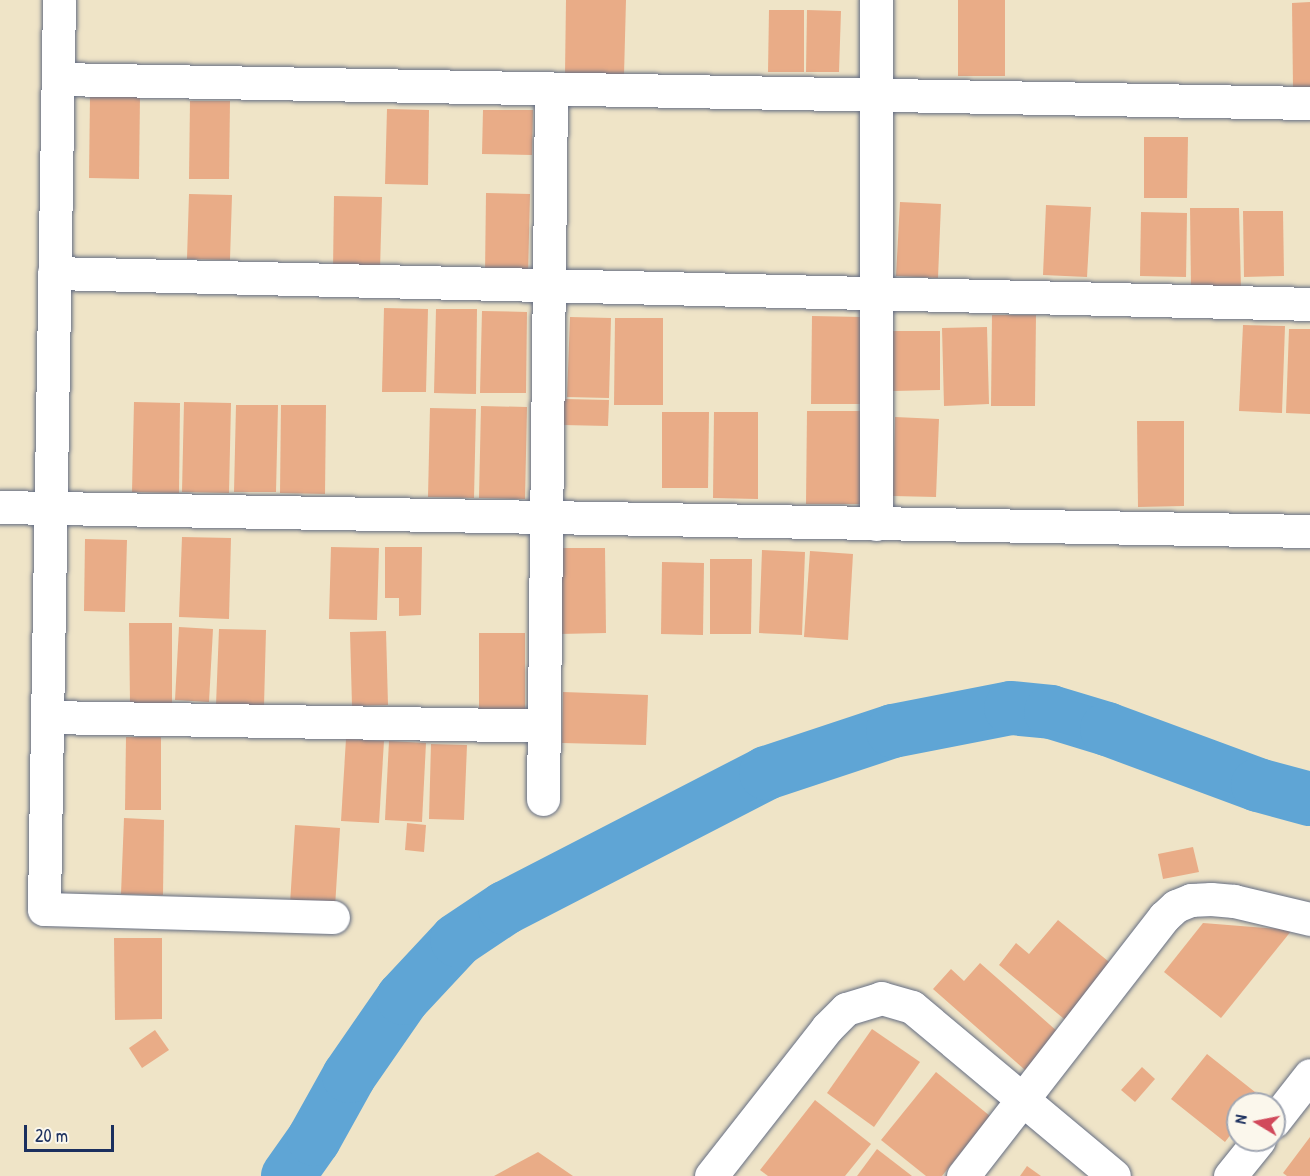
<!DOCTYPE html>
<html>
<head>
<meta charset="utf-8">
<style>
  body { margin:0 }
  #map { position:relative; width:1310px; height:1176px; overflow:hidden; background:#efe4c7; font-family:"Patrick Hand",sans-serif }
  div>[style] { position:absolute }
  .river>* { height:54px; margin:-27px; padding:0 27px; transform-origin:27px; border-radius:27px; background:#5fa5d5 }
  .building>* { inset:0; background:#e9ac87 }
  .roads { filter:drop-shadow(0 0 2px #656e83) drop-shadow(0 0 2px #656e83) }
  .street>* { height:33px; margin:-16.5px; padding:0 16.5px; transform-origin:16.5px; border-radius:16.5px; background:#fff }
  span { translate:-50% -50%; white-space:nowrap; text-align:center; line-height:1.15; -webkit-text-stroke:4.5px #fbf7ec; paint-order:stroke }
  .north { position:absolute; left:1226px; top:1092px; width:60px; height:60px; box-sizing:border-box; background:#fbf7ec; border:2px solid #a1a7b3; border-radius:50%; rotate:280deg; font-size:16px; font-weight:700; line-height:24px; text-align:center; color:#1b2f5e }
  .north::after { content:''; display:block; margin:auto; width:21px; height:27px; background:#d1495b; clip-path:polygon(50% 0,100% 100%,50% 72%,0 100%) }
  .scale { position:absolute; left:24px; top:1125px; width:90px; height:27px; box-sizing:border-box; border:3px solid #1b2f5e; border-top:0; padding-left:8px; font-size:18px; line-height:21px; white-space:nowrap; color:#1b2f5e; -webkit-text-stroke:4px #fbf7ec; paint-order:stroke }
</style>
</head>
<body>
<div id="map">
  <div class="river">
    <i style="left:288px;top:1176px;width:45px;rotate:-54.9deg"></i>
    <i style="left:314px;top:1139px;width:72px;rotate:-60.9deg"></i>
    <i style="left:349px;top:1076px;width:95px;rotate:-55.3deg"></i>
    <i style="left:403px;top:998px;width:79px;rotate:-47deg"></i>
    <i style="left:457px;top:940px;width:58px;rotate:-33.7deg"></i>
    <i style="left:505px;top:908px;width:294px;rotate:-27.3deg"></i>
    <i style="left:766px;top:773px;width:134px;rotate:-18.3deg"></i>
    <i style="left:893px;top:731px;width:120px;rotate:-11deg"></i>
    <i style="left:1011px;top:708px;width:40px;rotate:5.7deg"></i>
    <i style="left:1051px;top:712px;width:59px;rotate:16.9deg"></i>
    <i style="left:1107px;top:729px;width:161px;rotate:20.3deg"></i>
    <i style="left:1258px;top:785px;width:54px;rotate:15.1deg"></i>
  </div>
  <div class="building">
    <i style="clip-path:polygon(566px 0,626px 0,624px 75px,565px 74px)"></i>
    <i style="clip-path:polygon(958px 0,1005px 0,1005px 76px,958px 76px)"></i>
    <i style="clip-path:polygon(1310px 2px,1310px 87px,1293px 88px,1292px 3px)"></i>
    <i style="clip-path:polygon(769px 10px,804px 10px,804px 72px,768px 72px)"></i>
    <i style="clip-path:polygon(807px 10px,841px 11px,839px 72px,806px 72px)"></i>
    <i style="clip-path:polygon(90px 95px,140px 96px,139px 179px,89px 178px)"></i>
    <i style="clip-path:polygon(190px 101px,230px 101px,229px 179px,189px 179px)"></i>
    <i style="clip-path:polygon(387px 109px,429px 110px,428px 185px,385px 184px)"></i>
    <i style="clip-path:polygon(483px 110px,533px 110px,532px 155px,482px 154px)"></i>
    <i style="clip-path:polygon(1144px 137px,1188px 137px,1187px 198px,1144px 198px)"></i>
    <i style="clip-path:polygon(486px 193px,530px 194px,528px 275px,485px 274px)"></i>
    <i style="clip-path:polygon(189px 194px,232px 195px,230px 260px,187px 259px)"></i>
    <i style="clip-path:polygon(334px 196px,382px 197px,380px 270px,333px 270px)"></i>
    <i style="clip-path:polygon(900px 202px,941px 204px,938px 278px,896px 276px)"></i>
    <i style="clip-path:polygon(1046px 205px,1091px 207px,1087px 277px,1043px 275px)"></i>
    <i style="clip-path:polygon(1190px 208px,1239px 208px,1241px 288px,1191px 288px)"></i>
    <i style="clip-path:polygon(1243px 211px,1283px 211px,1284px 276px,1244px 277px)"></i>
    <i style="clip-path:polygon(1141px 212px,1187px 213px,1186px 277px,1140px 276px)"></i>
    <i style="clip-path:polygon(384px 308px,428px 309px,426px 392px,382px 392px)"></i>
    <i style="clip-path:polygon(436px 309px,477px 309px,476px 394px,434px 393px)"></i>
    <i style="clip-path:polygon(482px 311px,527px 312px,526px 393px,480px 393px)"></i>
    <i style="clip-path:polygon(992px 315px,1036px 315px,1035px 406px,991px 406px)"></i>
    <i style="clip-path:polygon(812px 316px,862px 317px,860px 404px,811px 404px)"></i>
    <i style="clip-path:polygon(570px 317px,611px 318px,609px 398px,567px 397px)"></i>
    <i style="clip-path:polygon(615px 318px,663px 318px,663px 405px,614px 405px)"></i>
    <i style="clip-path:polygon(1243px 325px,1285px 326px,1282px 413px,1239px 411px)"></i>
    <i style="clip-path:polygon(987px 327px,989px 404px,944px 406px,942px 328px)"></i>
    <i style="clip-path:polygon(1289px 329px,1310px 329px,1310px 414px,1286px 413px)"></i>
    <i style="clip-path:polygon(893px 331px,940px 331px,940px 390px,893px 391px)"></i>
    <i style="clip-path:polygon(564px 399px,609px 400px,608px 426px,563px 425px)"></i>
    <i style="clip-path:polygon(134px 402px,180px 403px,179px 493px,132px 492px)"></i>
    <i style="clip-path:polygon(184px 402px,231px 403px,229px 493px,182px 492px)"></i>
    <i style="clip-path:polygon(236px 405px,278px 405px,276px 492px,234px 492px)"></i>
    <i style="clip-path:polygon(281px 405px,326px 405px,325px 494px,280px 493px)"></i>
    <i style="clip-path:polygon(481px 406px,527px 407px,525px 499px,479px 498px)"></i>
    <i style="clip-path:polygon(430px 408px,476px 409px,474px 498px,428px 497px)"></i>
    <i style="clip-path:polygon(807px 411px,865px 411px,865px 504px,806px 504px)"></i>
    <i style="clip-path:polygon(662px 412px,709px 412px,708px 488px,662px 488px)"></i>
    <i style="clip-path:polygon(714px 412px,758px 412px,758px 499px,713px 498px)"></i>
    <i style="clip-path:polygon(895px 417px,939px 419px,936px 497px,893px 496px)"></i>
    <i style="clip-path:polygon(1137px 421px,1184px 421px,1184px 506px,1138px 507px)"></i>
    <i style="clip-path:polygon(182px 537px,231px 538px,229px 619px,179px 617px)"></i>
    <i style="clip-path:polygon(85px 539px,127px 540px,125px 612px,84px 611px)"></i>
    <i style="clip-path:polygon(331px 547px,379px 548px,377px 620px,329px 619px)"></i>
    <i style="clip-path:polygon(385px 547px,422px 547px,421px 615px,399px 616px,399px 598px,385px 598px)"></i>
    <i style="clip-path:polygon(560px 548px,605px 548px,606px 633px,560px 634px)"></i>
    <i style="clip-path:polygon(762px 550px,805px 552px,802px 635px,759px 633px)"></i>
    <i style="clip-path:polygon(810px 551px,853px 554px,848px 640px,804px 637px)"></i>
    <i style="clip-path:polygon(710px 559px,752px 559px,751px 634px,710px 634px)"></i>
    <i style="clip-path:polygon(662px 562px,704px 563px,703px 635px,661px 634px)"></i>
    <i style="clip-path:polygon(129px 623px,172px 623px,172px 703px,130px 703px)"></i>
    <i style="clip-path:polygon(179px 627px,213px 629px,209px 702px,175px 700px)"></i>
    <i style="clip-path:polygon(219px 629px,266px 630px,264px 706px,216px 705px)"></i>
    <i style="clip-path:polygon(386px 631px,388px 705px,352px 706px,350px 632px)"></i>
    <i style="clip-path:polygon(479px 633px,525px 633px,525px 709px,479px 709px)"></i>
    <i style="clip-path:polygon(563px 692px,648px 695px,646px 745px,562px 743px)"></i>
    <i style="clip-path:polygon(126px 737px,161px 737px,161px 810px,125px 810px)"></i>
    <i style="clip-path:polygon(346px 739px,384px 741px,379px 823px,341px 821px)"></i>
    <i style="clip-path:polygon(389px 741px,426px 743px,422px 822px,385px 820px)"></i>
    <i style="clip-path:polygon(431px 744px,467px 745px,464px 820px,429px 819px)"></i>
    <i style="clip-path:polygon(124px 818px,164px 820px,163px 895px,121px 894px)"></i>
    <i style="clip-path:polygon(407px 823px,426px 825px,424px 852px,405px 850px)"></i>
    <i style="clip-path:polygon(295px 825px,340px 828px,335px 907px,290px 904px)"></i>
    <i style="clip-path:polygon(1193px 847px,1199px 872px,1163px 879px,1158px 854px)"></i>
    <i style="clip-path:polygon(1058px 920px,1114px 966px,1069px 1023px,999px 965px,1016px 943px,1029px 954px)"></i>
    <i style="clip-path:polygon(1203px 923px,1292px 930px,1221px 1018px,1164px 972px)"></i>
    <i style="clip-path:polygon(114px 938px,162px 938px,162px 1019px,115px 1020px)"></i>
    <i style="clip-path:polygon(980px 963px,1058px 1032px,1025px 1070px,933px 989px,951px 969px,964px 981px)"></i>
    <i style="clip-path:polygon(872px 1029px,920px 1062px,874px 1127px,827px 1093px)"></i>
    <i style="clip-path:polygon(155px 1030px,169px 1050px,142px 1068px,129px 1048px)"></i>
    <i style="clip-path:polygon(1207px 1054px,1260px 1096px,1254px 1104px,1238px 1104px,1238px 1125px,1225px 1142px,1171px 1099px)"></i>
    <i style="clip-path:polygon(1142px 1067px,1155px 1079px,1135px 1102px,1121px 1090px)"></i>
    <i style="clip-path:polygon(936px 1072px,990px 1116px,942px 1176px,926px 1176px,881px 1140px)"></i>
    <i style="clip-path:polygon(815px 1100px,871px 1144px,845px 1176px,768px 1176px,760px 1170px)"></i>
    <i style="clip-path:polygon(1310px 1137px,1310px 1176px,1287px 1176px,1283px 1173px)"></i>
    <i style="clip-path:polygon(877px 1149px,912px 1176px,857px 1176px)"></i>
    <i style="clip-path:polygon(538px 1152px,573px 1176px,494px 1176px)"></i>
    <i style="clip-path:polygon(1027px 1166px,1041px 1176px,1020px 1176px)"></i>
  </div>
  <div class="roads">
    <div class="street">
      <i style="left:59px;top:0;width:909px;rotate:90.95deg"></i>
      <i style="left:44px;top:909px;width:289px;rotate:1.6deg"></i>
      <i style="left:58px;top:79px;width:1252px;rotate:1.1deg"></i>
      <i style="left:54px;top:273px;width:1256px;rotate:1.41deg"></i>
      <i style="left:0;top:507px;width:1310px;rotate:1.05deg"></i>
      <i style="left:876px;top:524px;width:524px;rotate:-90deg"></i>
      <i style="left:47px;top:717px;width:497px;rotate:1deg"></i>
      <i style="left:543px;top:799px;width:710px;rotate:-89.35deg"></i>
      <i style="left:1274px;top:1121px;width:58px;rotate:-52deg"></i>
      <i style="left:711px;top:1176px;width:188px;rotate:-51.9deg"></i>
      <i style="left:827px;top:1028px;width:27px;rotate:-45deg"></i>
      <i style="left:846px;top:1009px;width:37px;rotate:-17deg"></i>
      <i style="left:881px;top:998px;width:32px;rotate:16deg"></i>
      <i style="left:912px;top:1007px;width:263px;rotate:39.9deg"></i>
      <i style="left:963px;top:1176px;width:328px;rotate:-52.2deg"></i>
      <i style="left:1164px;top:917px;width:16px;rotate:-43deg"></i>
      <i style="left:1176px;top:906px;width:16px;rotate:-22deg"></i>
      <i style="left:1191px;top:900px;width:20px;rotate:-3deg"></i>
      <i style="left:1211px;top:899px;width:23px;rotate:5deg"></i>
      <i style="left:1234px;top:901px;width:78px;rotate:13.3deg"></i>
      <i style="left:1230px;top:1176px;width:46px;rotate:-51.1deg"></i>
    </div>
  </div>
  <div class="north">N</div>
  <div class="scale">20 m</div>
</div>
</body>
</html>
